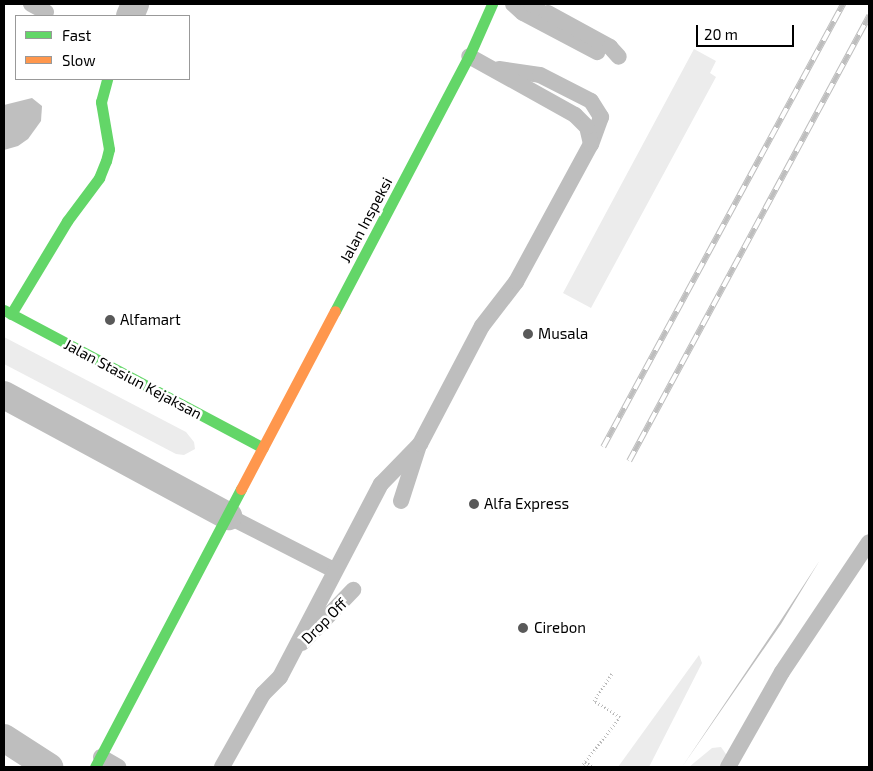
<!DOCTYPE html>
<html>
<head>
<meta charset="utf-8">
<style>
  body { margin:0 }
  #map { position:relative; width:873px; height:771px; overflow:hidden; background:#fff; font-family:"Exo 2",sans-serif }
  div>[style] { position:absolute }
  .green>* { inset:0; background:#ececec }
  .water>* { inset:0; background:#bfbfbf }
  .path>* { height:3px; margin-top:-1.5px; transform-origin:0; background:repeating-linear-gradient(90deg,#b9b9b9 0 1px,transparent 0 3.5px) }
  .lane>* { height:16px; margin:-8px; padding:0 8px; transform-origin:8px; border-radius:8px; background:#bebebe }
  .street>* { height:28px; margin:-14px; padding:0 14px; transform-origin:14px; border-radius:14px; background:#bebebe }
  .fast>* { height:11px; margin:-5.5px; padding:0 5.5px; transform-origin:5.5px; border-radius:5.5px; background:#63d668 }
  .slow>* { height:11px; margin:-5.5px; padding:0 5.5px; transform-origin:5.5px; border-radius:5.5px; background:#ff974d }
  .rail>* { height:5.5px; margin-top:-2.75px; transform-origin:0; background:repeating-linear-gradient(90deg,#fff 0 11px,#bebebe 0 22px); box-sizing:border-box; border-block:1px solid #bebebe }
  .dots>* { width:14px; height:14px; translate:-50% -50%; box-sizing:border-box; border:2px solid #fff; border-radius:50% }
  span { translate:-50% -50%; white-space:nowrap; text-align:center; line-height:1.15; -webkit-text-stroke:5px #fff; paint-order:stroke }
  .street-label { font-size:15px; color:#000 }
  .poi-label { font-size:15px; color:#000 }
  .left { translate:0 -50%; text-align:left }
  .frame { position:absolute; inset:0; border:5px solid #000; pointer-events:none }
  .legend { position:absolute; left:15px; top:15px; width:175px; height:65px; box-sizing:border-box; background:#fff; border:1px solid #999; margin:0; padding:6px 9px; list-style:none; font-size:15px; color:#000 }
  .legend li { display:flex; align-items:center; gap:10px; height:25px }
  .legend b { width:25px; border:1px solid #999 }
  .scale { position:absolute; left:696px; top:25px; width:98px; height:22px; box-sizing:border-box; border:2px solid #000; border-top:0; padding-left:6px; font-size:15px; line-height:18px; white-space:nowrap; color:#000; -webkit-text-stroke:4px #fff; paint-order:stroke }
</style>
</head>
<body>
<div id="map">
  <div class="green">
    <i style="clip-path:polygon(694px 49px,716px 61px,710px 73px,716px 77px,591px 308px,563px 293px)"></i>
    <i style="clip-path:polygon(4px 337px,186px 432px,194px 442px,195px 449px,184px 455px,176px 454px,4px 364px)"></i>
    <i style="clip-path:polygon(699px 655px,702px 663px,649px 767px,618px 767px)"></i>
    <i style="clip-path:polygon(721px 747px,735px 767px,689px 767px,712px 748px)"></i>
  </div>
  <div class="water">
    <i style="clip-path:polygon(32px 98px,42px 106px,41px 121px,28px 139px,18px 146px,4px 150px,4px 105px)"></i>
    <i style="clip-path:polygon(820px 560px,781px 624px,682px 767px,779px 623px)"></i>
  </div>
  <div class="path">
    <i style="left:585px;top:762px;width:10px;rotate:29deg"></i>
    <i style="left:581px;top:767px;width:63px;rotate:-52deg"></i>
    <i style="left:620px;top:717px;width:31px;rotate:-148deg"></i>
    <i style="left:594px;top:701px;width:33px;rotate:-57deg"></i>
  </div>
  <div class="lane">
    <i style="left:31px;top:4px;width:17px;rotate:28deg"></i>
    <i style="left:513px;top:4px;width:13px;rotate:42deg"></i>
    <i style="left:523px;top:13px;width:84px;rotate:27.8deg"></i>
    <i style="left:531px;top:4px;width:7px;rotate:27deg"></i>
    <i style="left:548px;top:13px;width:71px;rotate:28.7deg"></i>
    <i style="left:610px;top:47px;width:13px;rotate:48deg"></i>
    <i style="left:499px;top:69px;width:41px;rotate:8.3deg"></i>
    <i style="left:540px;top:75px;width:57px;rotate:27deg"></i>
    <i style="left:591px;top:101px;width:19px;rotate:58deg"></i>
    <i style="left:601px;top:117px;width:29px;rotate:110deg"></i>
    <i style="left:401px;top:501px;width:56px;rotate:-72.2deg"></i>
    <i style="left:228px;top:516px;width:119px;rotate:27deg"></i>
    <i style="left:302px;top:643px;width:74px;rotate:-46.1deg"></i>
    <i style="left:101px;top:757px;width:20px;rotate:30deg"></i>
    <i style="left:222px;top:767px;width:84px;rotate:-60.7deg"></i>
    <i style="left:263px;top:694px;width:24px;rotate:-45deg"></i>
    <i style="left:280px;top:677px;width:218px;rotate:-62.4deg"></i>
    <i style="left:381px;top:484px;width:56px;rotate:-45.7deg"></i>
    <i style="left:420px;top:444px;width:133px;rotate:-62.3deg"></i>
    <i style="left:482px;top:326px;width:56px;rotate:-52.3deg"></i>
    <i style="left:516px;top:282px;width:157px;rotate:-61.5deg"></i>
    <i style="left:591px;top:144px;width:17px;rotate:-103deg"></i>
    <i style="left:587px;top:127px;width:17px;rotate:-135deg"></i>
    <i style="left:575px;top:115px;width:121px;rotate:-150.9deg"></i>
    <i style="left:728px;top:767px;width:109px;rotate:-60.4deg"></i>
    <i style="left:782px;top:672px;width:156px;rotate:-56.2deg"></i>
  </div>
  <div class="street">
    <i style="left:130px;top:16px;width:13px;rotate:-67deg"></i>
    <i style="left:4px;top:395px;width:255px;rotate:28.4deg"></i>
    <i style="left:4px;top:738px;width:54px;rotate:32.8deg"></i>
  </div>
  <div class="fast">
    <i style="left:4px;top:310px;width:293px;rotate:28deg"></i>
    <i style="left:335px;top:311px;width:288px;rotate:-62.3deg"></i>
    <i style="left:469px;top:56px;width:57px;rotate:-66.1deg"></i>
    <i style="left:11px;top:314px;width:109px;rotate:-58.9deg"></i>
    <i style="left:67px;top:221px;width:54px;rotate:-53.3deg"></i>
    <i style="left:99px;top:178px;width:18px;rotate:-68deg"></i>
    <i style="left:106px;top:161px;width:12px;rotate:-76deg"></i>
    <i style="left:109px;top:149px;width:48px;rotate:-99.7deg"></i>
    <i style="left:101px;top:102px;width:24px;rotate:-75deg"></i>
    <i style="left:95px;top:767px;width:314px;rotate:-62.3deg"></i>
  </div>
  <div class="slow">
    <i style="left:241px;top:489px;width:201px;rotate:-62.2deg"></i>
  </div>
  <div class="rail">
    <i style="left:603px;top:447px;width:504px;rotate:-61.55deg"></i>
    <i style="left:629px;top:461px;width:506px;rotate:-61.66deg"></i>
  </div>
  <div class="dots">
    <i style="left:110px;top:320px;background:#595959"></i>
    <i style="left:528px;top:334px;background:#595959"></i>
    <i style="left:474px;top:504px;background:#595959"></i>
    <i style="left:523px;top:628px;background:#595959"></i>
  </div>
  <div class="street-label">
    <span style="left:366px;top:220px;rotate:-62deg">Jalan Inspeksi</span>
    <span style="left:133px;top:379px;rotate:28deg">Jalan Stasiun Kejaksan</span>
    <span style="left:324px;top:621px;rotate:-45deg">Drop Off</span>
  </div>
  <div class="poi-label">
    <span class="left" style="left:120px;top:320px">Alfamart</span>
    <span class="left" style="left:538px;top:334px">Musala</span>
    <span class="left" style="left:484px;top:504px">Alfa Express</span>
    <span class="left" style="left:534px;top:628px">Cirebon</span>
  </div>
  <div class="frame"></div>
  <ul class="legend">
  <li><b style="height:6px;background:#63d668"></b>Fast</li>
  <li><b style="height:6px;background:#ff974d"></b>Slow</li>
  </ul>
  <div class="scale">20 m</div>
</div>
</body>
</html>
